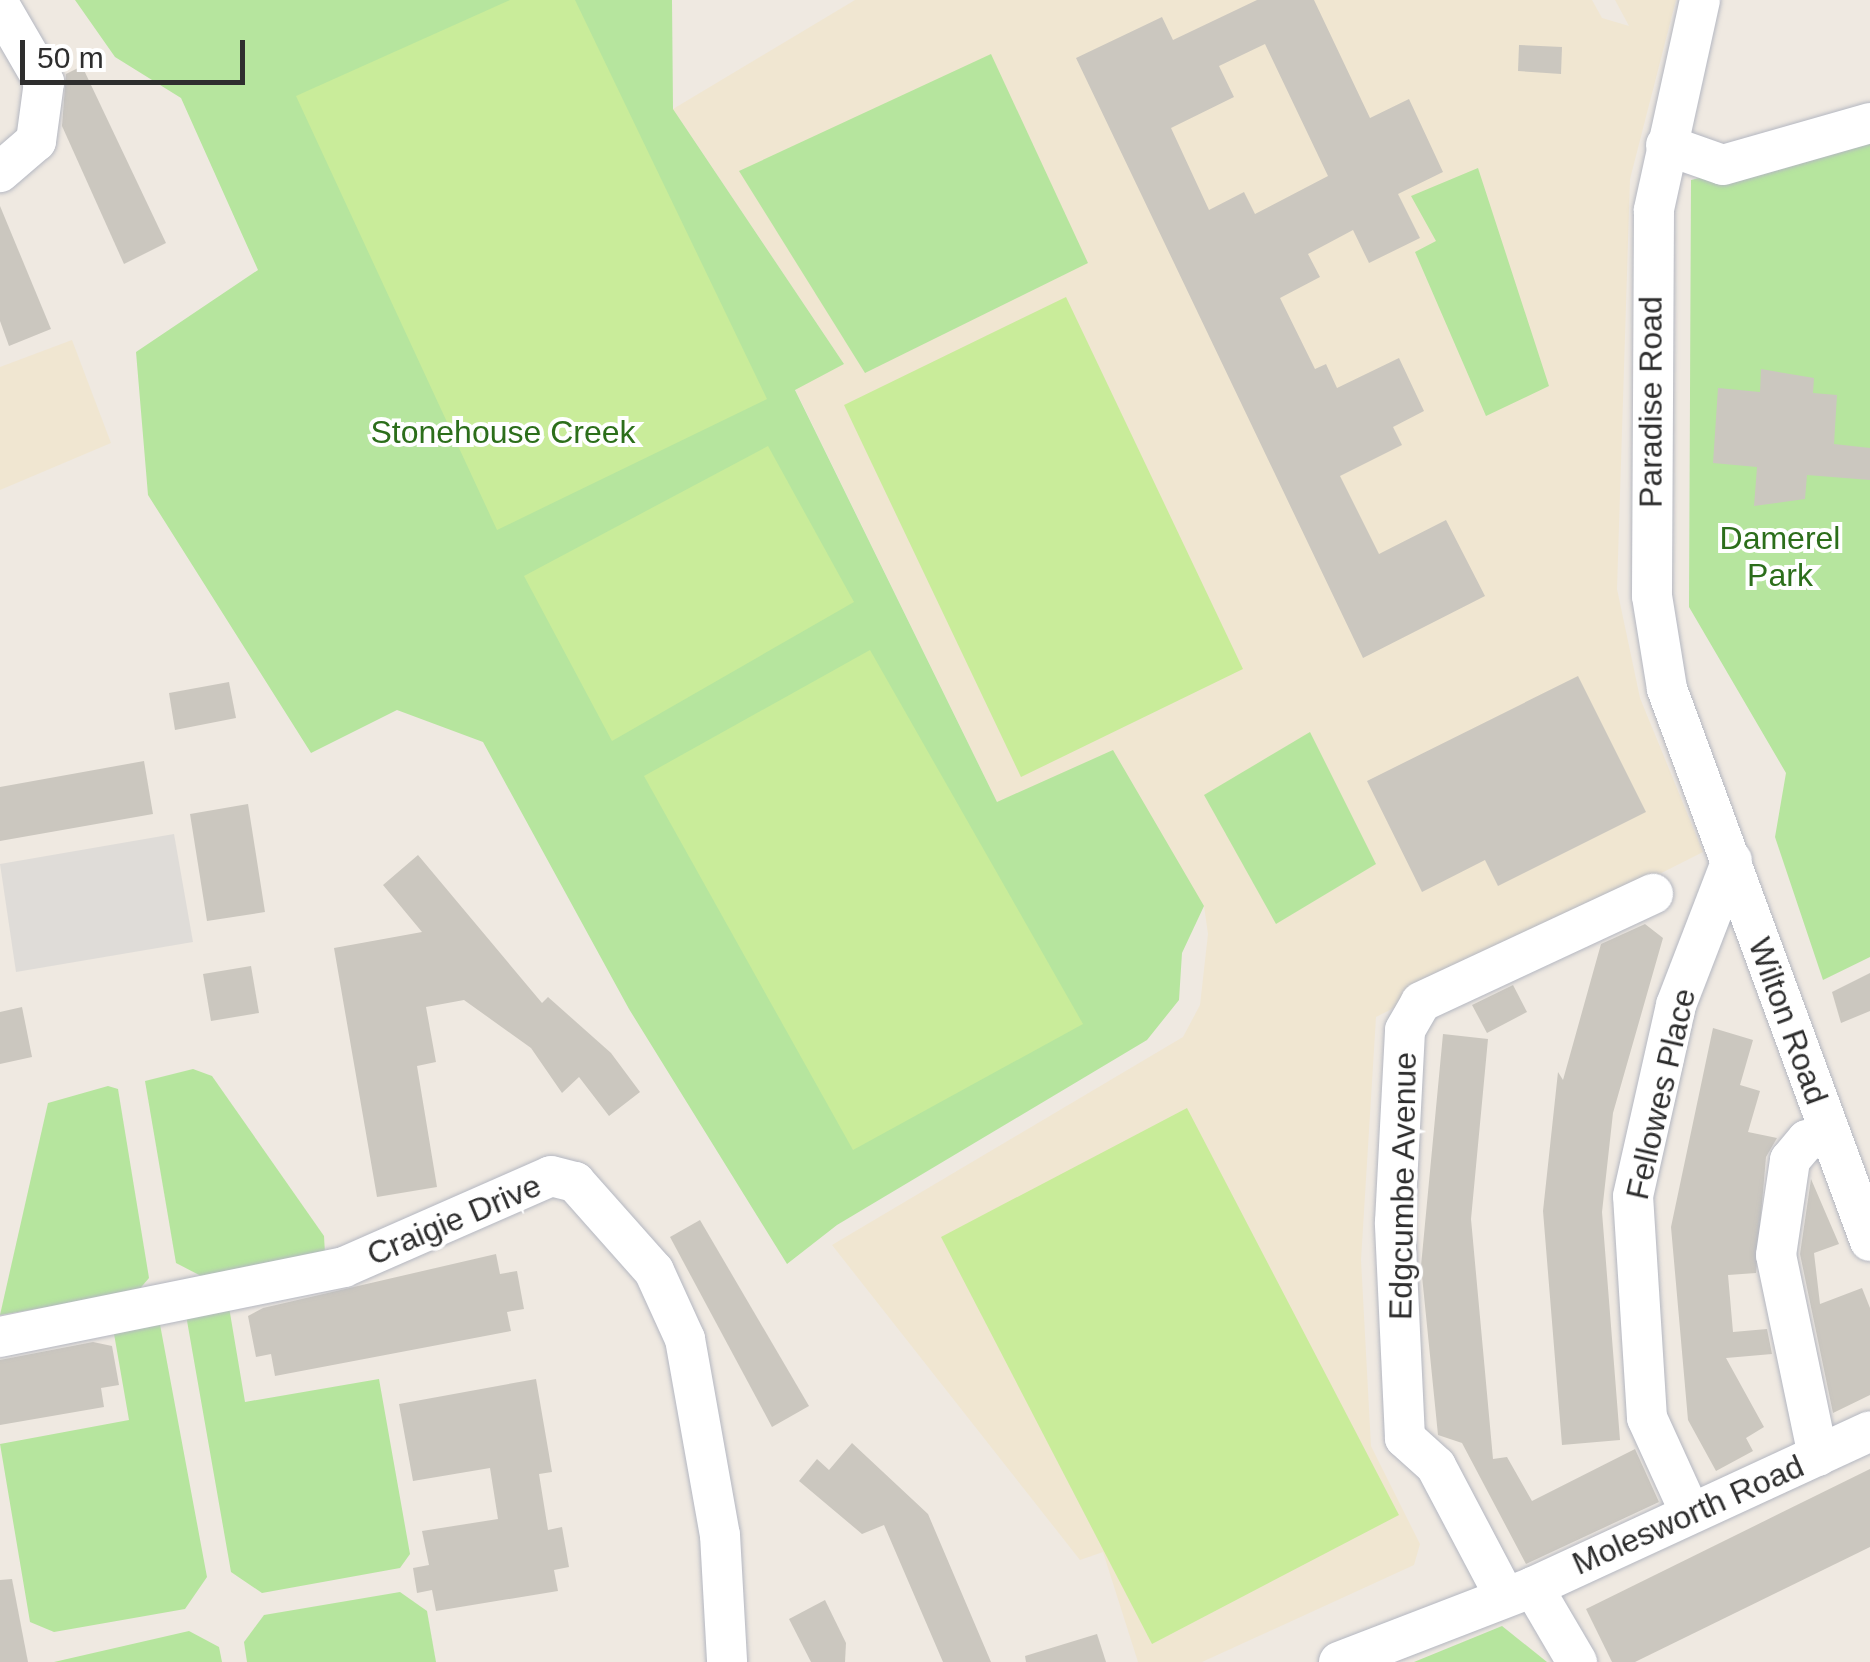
<!DOCTYPE html>
<html>
<head>
<meta charset="utf-8">
<style>
  body { margin:0 }
  #map { position:relative; width:1870px; height:1662px; overflow:hidden; background:#efe9e1; font-family:Arial,sans-serif }
  div>[style] { position:absolute }
  .education>* { inset:0; background:#f0e6d1 }
  .green>* { inset:0; background:#b6e59e }
  .pitch>* { inset:0; background:#c9ec9a }
  .plaza>* { inset:0; background:#dfdcd8 }
  .building>* { inset:0; background:#cbc7bf }
  .roads { filter:drop-shadow(0 0 2px #b4b7c1) drop-shadow(0 0 2px #b4b7c1) }
  .minor>* { height:40px; margin:-20px; padding:0 20px; transform-origin:20px; border-radius:20px; background:#fff }
  span { translate:-50% -50%; white-space:nowrap; text-align:center; line-height:1.15; -webkit-text-stroke:8px #fff; paint-order:stroke }
  .street-label { font-size:32px; color:#2e2e2e }
  .park-label { font-size:32px; color:#2c6e1b }
  .scale { position:absolute; left:20px; top:40px; width:225px; height:45px; box-sizing:border-box; border:5px solid #2e2e2e; border-top:0; padding-left:12px; font-size:30px; line-height:35px; white-space:nowrap; color:#2e2e2e; -webkit-text-stroke:8px #fff; paint-order:stroke }
</style>
</head>
<body>
<div id="map">
  <div class="education">
    <i style="clip-path:polygon(855px 0,1592px 0,1602px 18px,1629px 26px,1615px 0,1676px 0,1630px 179px,1617px 589px,1640px 698px,1703px 852px,1376px 1017px,1361px 1260px,1371px 1446px,1420px 1544px,1414px 1565px,1202px 1662px,1138px 1662px,1103px 1552px,1080px 1560px,832px 1245px,1183px 1037px,1200px 1005px,1208px 934px,1204px 906px,997px 802px,795px 389px,844px 364px,673px 109px)"></i>
    <i style="clip-path:polygon(72px 340px,111px 443px,0 490px,0 367px)"></i>
  </div>
  <div class="green">
    <i style="clip-path:polygon(75px 0,672px 0,673px 109px,844px 364px,795px 390px,997px 802px,1113px 750px,1204px 906px,1182px 953px,1179px 1000px,1147px 1040px,837px 1225px,787px 1264px,629px 1009px,483px 742px,397px 710px,311px 753px,148px 495px,136px 352px,258px 270px,181px 98px,115px 57px)"></i>
    <i style="clip-path:polygon(991px 54px,1088px 263px,865px 373px,739px 171px)"></i>
    <i style="clip-path:polygon(1870px 136px,1870px 957px,1823px 980px,1775px 837px,1786px 773px,1689px 607px,1691px 180px)"></i>
    <i style="clip-path:polygon(1478px 168px,1549px 386px,1486px 416px,1415px 252px,1436px 241px,1411px 196px)"></i>
    <i style="clip-path:polygon(1310px 732px,1376px 864px,1276px 924px,1204px 795px)"></i>
    <i style="clip-path:polygon(193px 1069px,212px 1076px,324px 1236px,325px 1254px,205px 1278px,176px 1263px,145px 1081px)"></i>
    <i style="clip-path:polygon(108px 1086px,118px 1089px,149px 1278px,137px 1292px,0 1315px,48px 1103px)"></i>
    <i style="clip-path:polygon(229px 1307px,245px 1402px,379px 1379px,410px 1554px,400px 1568px,262px 1593px,231px 1572px,186px 1315px)"></i>
    <i style="clip-path:polygon(159px 1319px,207px 1577px,185px 1609px,54px 1632px,30px 1622px,0 1444px,129px 1420px,113px 1328px)"></i>
    <i style="clip-path:polygon(400px 1592px,427px 1611px,436px 1662px,247px 1662px,244px 1642px,264px 1615px)"></i>
    <i style="clip-path:polygon(1502px 1626px,1547px 1662px,1414px 1662px)"></i>
    <i style="clip-path:polygon(189px 1631px,219px 1647px,222px 1662px,54px 1662px)"></i>
  </div>
  <div class="pitch">
    <i style="clip-path:polygon(510px 0,575px 0,767px 399px,497px 530px,296px 96px)"></i>
    <i style="clip-path:polygon(1066px 297px,1243px 669px,1021px 777px,844px 405px)"></i>
    <i style="clip-path:polygon(768px 446px,854px 602px,612px 741px,524px 576px)"></i>
    <i style="clip-path:polygon(870px 650px,1083px 1024px,853px 1150px,644px 776px)"></i>
    <i style="clip-path:polygon(1187px 1108px,1399px 1515px,1152px 1644px,941px 1237px)"></i>
  </div>
  <div class="plaza">
    <i style="clip-path:polygon(174px 834px,193px 942px,16px 972px,0 864px)"></i>
  </div>
  <div class="building">
    <i style="clip-path:polygon(evenodd,1257px 0,1314px 0,1370px 118px,1409px 99px,1443px 172px,1398px 194px,1420px 238px,1369px 263px,1353px 230px,1308px 254px,1320px 277px,1280px 298px,1315px 369px,1326px 364px,1337px 388px,1399px 358px,1424px 411px,1393px 427px,1402px 445px,1340px 476px,1379px 554px,1446px 520px,1485px 596px,1363px 658px,1076px 58px,1162px 17px,1173px 40px,1257px 0,1265px 44px,1328px 176px,1255px 214px,1244px 192px,1209px 210px,1171px 128px,1234px 97px,1219px 66px,1265px 44px)"></i>
    <i style="clip-path:polygon(1519px 45px,1562px 47px,1561px 74px,1518px 71px)"></i>
    <i style="clip-path:polygon(82px 66px,166px 243px,124px 264px,62px 126px,66px 74px)"></i>
    <i style="clip-path:polygon(0 206px,51px 329px,9px 346px,0 321px)"></i>
    <i style="clip-path:polygon(1761px 369px,1814px 378px,1813px 393px,1837px 395px,1834px 444px,1870px 448px,1870px 480px,1807px 475px,1805px 499px,1754px 506px,1757px 467px,1713px 463px,1718px 388px,1760px 392px)"></i>
    <i style="clip-path:polygon(1578px 676px,1646px 812px,1498px 886px,1485px 860px,1422px 892px,1367px 781px)"></i>
    <i style="clip-path:polygon(229px 682px,236px 718px,175px 730px,169px 693px)"></i>
    <i style="clip-path:polygon(144px 761px,153px 814px,0 841px,0 787px)"></i>
    <i style="clip-path:polygon(248px 804px,265px 912px,207px 921px,190px 814px)"></i>
    <i style="clip-path:polygon(418px 855px,542px 1003px,548px 997px,611px 1053px,640px 1092px,609px 1116px,579px 1077px,562px 1093px,531px 1048px,464px 1000px,426px 1007px,436px 1062px,417px 1066px,437px 1187px,377px 1197px,334px 948px,422px 932px,383px 885px)"></i>
    <i style="clip-path:polygon(1645px 924px,1663px 938px,1613px 1113px,1602px 1212px,1620px 1440px,1562px 1445px,1543px 1211px,1558px 1072px,1563px 1080px,1601px 944px)"></i>
    <i style="clip-path:polygon(251px 966px,259px 1013px,211px 1021px,203px 974px)"></i>
    <i style="clip-path:polygon(1870px 973px,1870px 1011px,1841px 1023px,1832px 992px)"></i>
    <i style="clip-path:polygon(1513px 985px,1527px 1012px,1487px 1033px,1472px 1005px)"></i>
    <i style="clip-path:polygon(22px 1007px,32px 1057px,0 1064px,0 1012px)"></i>
    <i style="clip-path:polygon(1713px 1028px,1753px 1040px,1740px 1085px,1760px 1091px,1748px 1132px,1777px 1138px,1766px 1157px,1756px 1273px,1728px 1275px,1733px 1332px,1767px 1329px,1772px 1354px,1726px 1358px,1764px 1427px,1746px 1438px,1753px 1451px,1716px 1471px,1688px 1420px,1671px 1227px)"></i>
    <i style="clip-path:polygon(1443px 1034px,1488px 1039px,1471px 1219px,1493px 1459px,1507px 1457px,1532px 1501px,1635px 1449px,1659px 1502px,1526px 1564px,1462px 1443px,1438px 1435px,1421px 1266px)"></i>
    <i style="clip-path:polygon(1811px 1179px,1839px 1244px,1814px 1253px,1820px 1304px,1862px 1288px,1870px 1308px,1870px 1395px,1833px 1413px,1800px 1254px)"></i>
    <i style="clip-path:polygon(700px 1220px,809px 1406px,772px 1427px,670px 1237px)"></i>
    <i style="clip-path:polygon(496px 1254px,500px 1274px,517px 1271px,524px 1309px,507px 1312px,511px 1331px,275px 1376px,271px 1354px,256px 1357px,248px 1316px,263px 1308px)"></i>
    <i style="clip-path:polygon(93px 1342px,112px 1346px,119px 1385px,101px 1388px,104px 1407px,0 1425px,0 1360px)"></i>
    <i style="clip-path:polygon(536px 1379px,552px 1472px,539px 1474px,548px 1530px,562px 1527px,569px 1567px,554px 1570px,558px 1591px,436px 1611px,432px 1590px,417px 1593px,413px 1568px,429px 1565px,422px 1531px,498px 1519px,490px 1468px,413px 1481px,399px 1404px)"></i>
    <i style="clip-path:polygon(852px 1443px,928px 1514px,991px 1662px,943px 1662px,884px 1525px,862px 1534px,799px 1481px,817px 1459px,829px 1470px)"></i>
    <i style="clip-path:polygon(1870px 1469px,1870px 1547px,1635px 1662px,1612px 1662px,1586px 1609px)"></i>
    <i style="clip-path:polygon(12px 1579px,28px 1662px,0 1662px,0 1580px)"></i>
    <i style="clip-path:polygon(825px 1600px,846px 1643px,845px 1662px,811px 1662px,789px 1619px)"></i>
    <i style="clip-path:polygon(1097px 1634px,1106px 1662px,1026px 1662px,1025px 1656px)"></i>
  </div>
  <div class="roads">
    <div class="minor">
      <i style="left:1700px;top:0;width:215px;rotate:102.4deg"></i>
      <i style="left:1654px;top:210px;width:386px;rotate:90.3deg"></i>
      <i style="left:1652px;top:596px;width:94px;rotate:80.8deg"></i>
      <i style="left:1667px;top:689px;width:588px;rotate:69.81deg"></i>
      <i style="left:0;top:6px;width:88px;rotate:59.9deg"></i>
      <i style="left:44px;top:82px;width:60px;rotate:97.7deg"></i>
      <i style="left:36px;top:141px;width:48px;rotate:139.3deg"></i>
      <i style="left:1666px;top:145px;width:60px;rotate:19.3deg"></i>
      <i style="left:1723px;top:165px;width:153px;rotate:-15.9deg"></i>
      <i style="left:0;top:1337px;width:351px;rotate:-11.5deg"></i>
      <i style="left:344px;top:1267px;width:226px;rotate:-23.7deg"></i>
      <i style="left:551px;top:1176px;width:25px;rotate:14deg"></i>
      <i style="left:575px;top:1182px;width:119px;rotate:48.4deg"></i>
      <i style="left:654px;top:1271px;width:75px;rotate:65.5deg"></i>
      <i style="left:685px;top:1339px;width:199px;rotate:79.9deg"></i>
      <i style="left:720px;top:1535px;width:127px;rotate:86.8deg"></i>
      <i style="left:1818px;top:1456px;width:205px;rotate:-101.8deg"></i>
      <i style="left:1776px;top:1255px;width:96px;rotate:-81.6deg"></i>
      <i style="left:1790px;top:1160px;width:26px;rotate:-50deg"></i>
      <i style="left:1807px;top:1140px;width:22px;rotate:-10deg"></i>
      <i style="left:1688px;top:1508px;width:99px;rotate:-114.5deg"></i>
      <i style="left:1647px;top:1418px;width:222px;rotate:-93.6deg"></i>
      <i style="left:1633px;top:1196px;width:196px;rotate:-77.3deg"></i>
      <i style="left:1676px;top:1005px;width:155px;rotate:-68.9deg"></i>
      <i style="left:1533px;top:1587px;width:87px;rotate:59.6deg"></i>
      <i style="left:1505px;top:1597px;width:148px;rotate:-117.8deg"></i>
      <i style="left:1436px;top:1466px;width:42px;rotate:-137.9deg"></i>
      <i style="left:1405px;top:1438px;width:216px;rotate:-92.7deg"></i>
      <i style="left:1395px;top:1222px;width:192px;rotate:-87deg"></i>
      <i style="left:1405px;top:1030px;width:32px;rotate:-60deg"></i>
      <i style="left:1421px;top:1002px;width:256px;rotate:-25deg"></i>
      <i style="left:1339px;top:1662px;width:208px;rotate:-21.1deg"></i>
      <i style="left:1533px;top:1587px;width:371px;rotate:-24.8deg"></i>
    </div>
  </div>
  <div class="street-label">
    <span style="left:1651px;top:402px;rotate:-90deg">Paradise Road</span>
    <span style="left:1788px;top:1021px;rotate:70deg">Wilton Road</span>
    <span style="left:1661px;top:1094px;rotate:-77deg">Fellowes Place</span>
    <span style="left:1403px;top:1186px;rotate:-89deg">Edgcumbe Avenue</span>
    <span style="left:454px;top:1220px;rotate:-23deg">Craigie Drive</span>
    <span style="left:1688px;top:1515px;rotate:-24deg">Molesworth Road</span>
  </div>
  <div class="park-label">
    <span style="left:503px;top:432px">Stonehouse Creek</span>
    <span style="left:1780px;top:557px">Damerel<br>Park</span>
  </div>
  <div class="scale">50 m</div>
</div>
</body>
</html>
